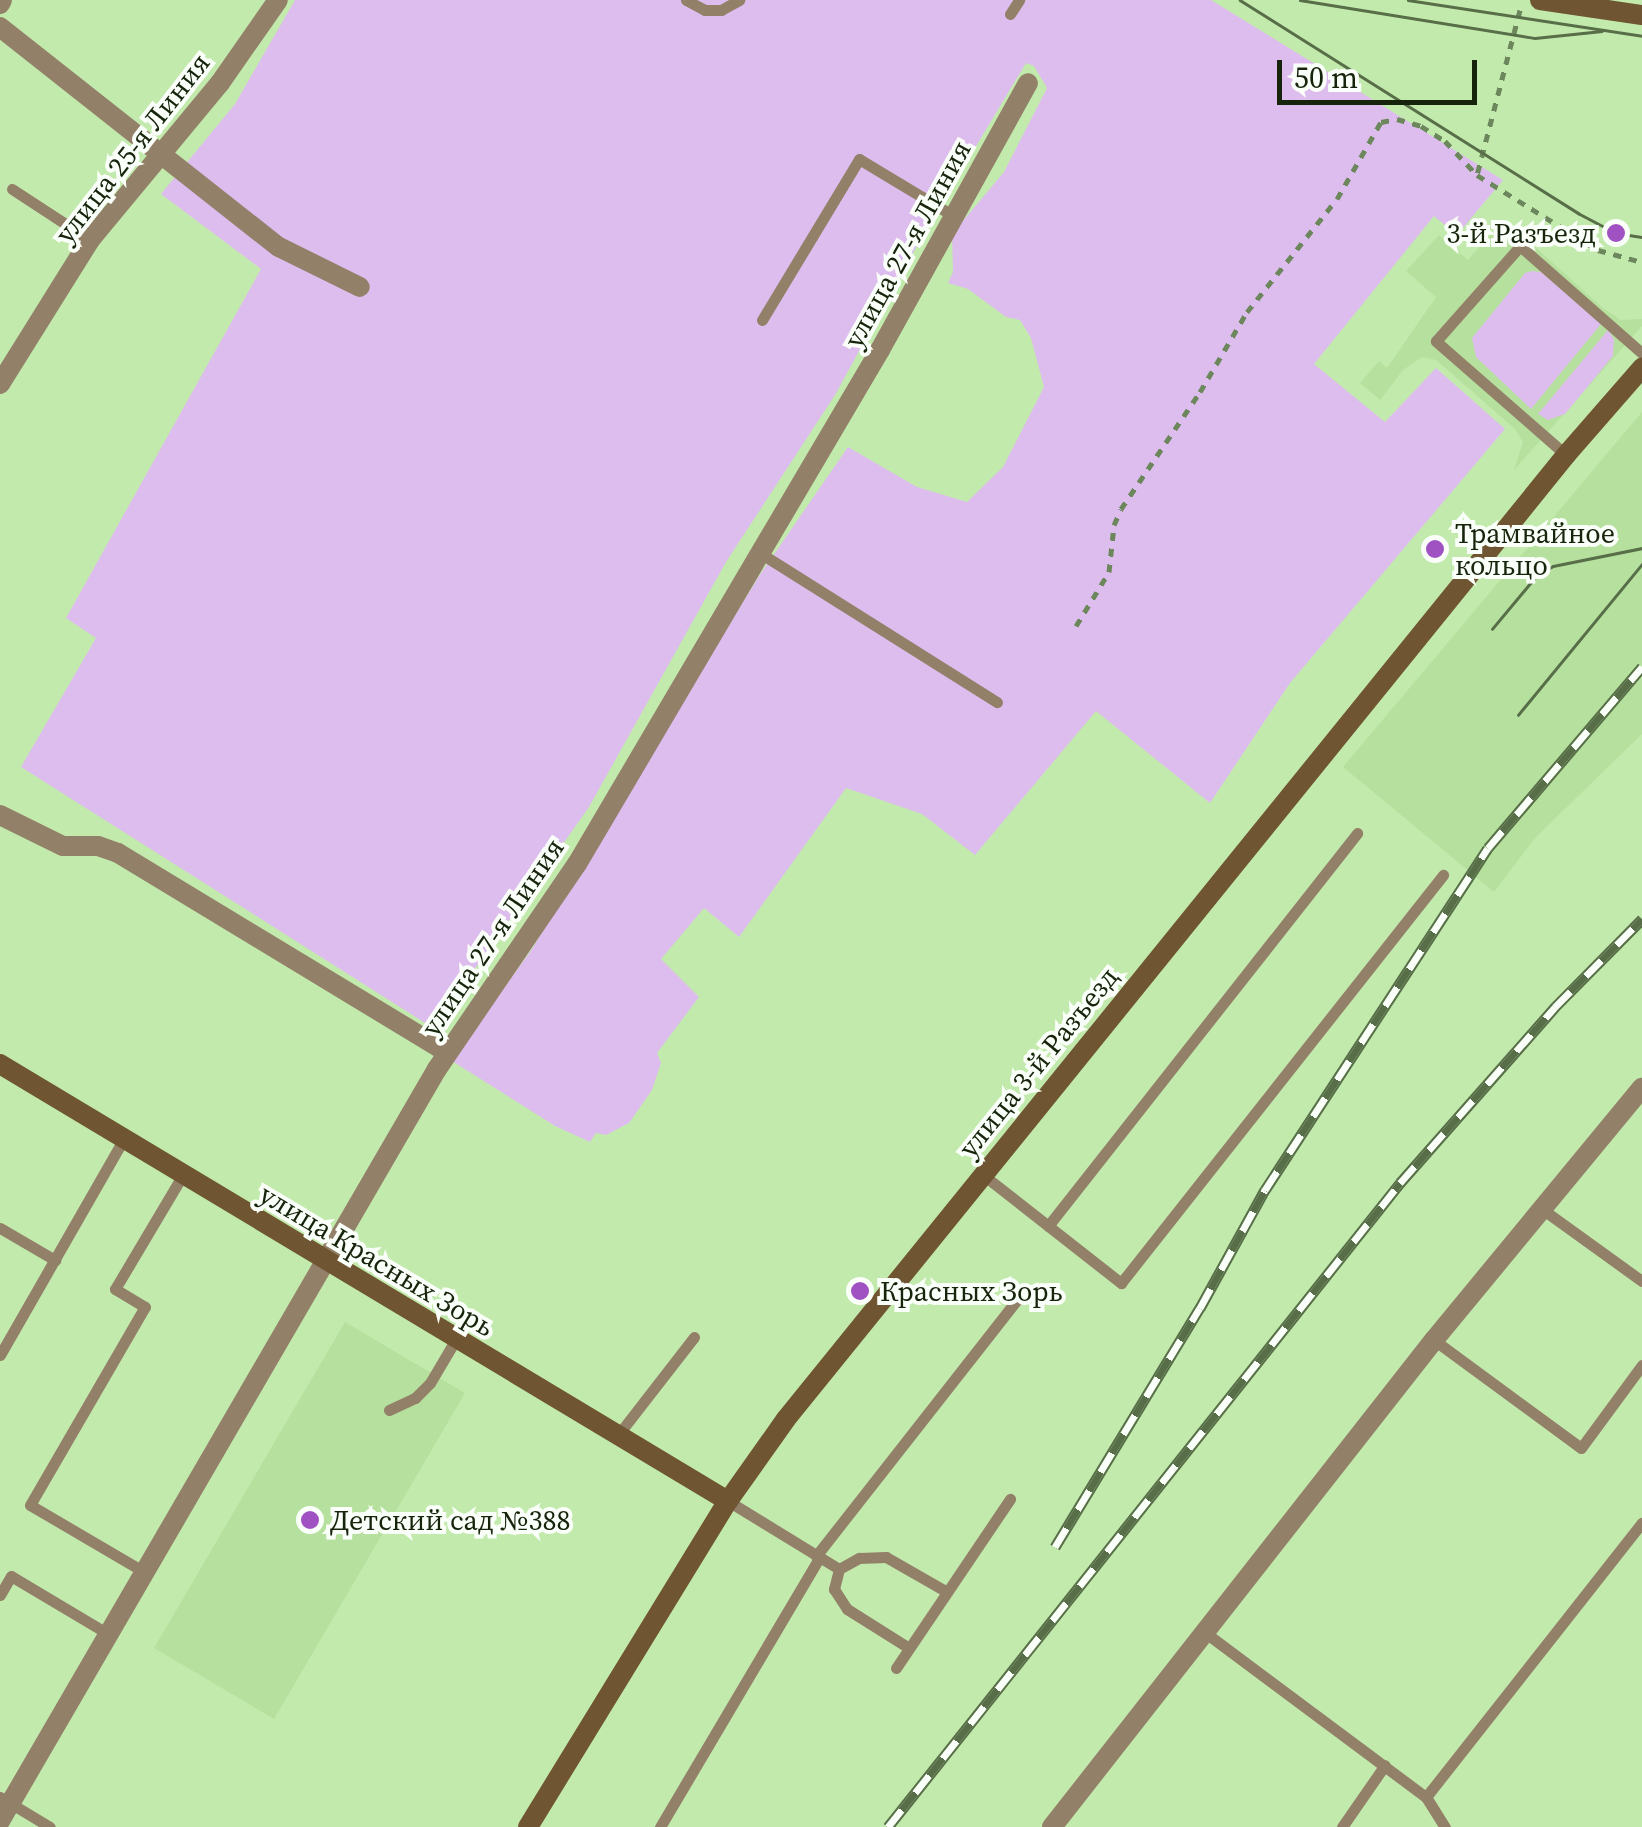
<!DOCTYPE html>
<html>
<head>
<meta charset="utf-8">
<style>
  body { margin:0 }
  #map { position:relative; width:1642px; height:1827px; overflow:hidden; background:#c3eaad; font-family:"Source Serif 4",serif }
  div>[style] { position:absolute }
  .built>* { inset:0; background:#b6e09d }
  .green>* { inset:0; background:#ddbded }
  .path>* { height:5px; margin-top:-2.5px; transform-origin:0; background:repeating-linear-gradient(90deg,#6d875d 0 8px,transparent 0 16px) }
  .lane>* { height:11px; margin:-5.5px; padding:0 5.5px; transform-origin:5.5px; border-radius:5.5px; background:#938069 }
  .street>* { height:20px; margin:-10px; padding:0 10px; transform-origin:10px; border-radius:10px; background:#938069 }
  .secondary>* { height:20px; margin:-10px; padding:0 10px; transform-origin:10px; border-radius:10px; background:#6f5531 }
  .tram>* { height:2.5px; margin:-1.25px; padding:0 1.25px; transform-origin:1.25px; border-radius:1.25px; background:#576e48 }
  .rail>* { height:11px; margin-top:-5.5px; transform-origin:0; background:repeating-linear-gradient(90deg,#fbfff9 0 22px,#576e48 0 44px); box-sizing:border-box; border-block:2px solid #576e48 }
  .dots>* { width:28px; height:28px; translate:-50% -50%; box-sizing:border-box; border:5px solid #fbfff9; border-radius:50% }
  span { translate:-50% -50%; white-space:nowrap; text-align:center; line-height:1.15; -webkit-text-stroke:8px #fbfff9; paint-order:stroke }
  .street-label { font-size:28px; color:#16240c }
  .poi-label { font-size:28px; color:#16240c }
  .right { translate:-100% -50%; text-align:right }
  .left { translate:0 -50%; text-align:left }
  .scale { position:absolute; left:1277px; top:60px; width:200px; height:45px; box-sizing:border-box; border:5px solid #16240c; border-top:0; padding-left:12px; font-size:30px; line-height:35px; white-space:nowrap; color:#16240c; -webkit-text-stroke:8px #fbfff9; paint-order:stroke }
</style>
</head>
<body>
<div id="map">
  <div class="built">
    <i style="clip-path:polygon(1504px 219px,1603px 308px,1621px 320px,1642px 319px,1642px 326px,1514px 470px,1523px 442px,1515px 429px,1436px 360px,1422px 357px,1403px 370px,1380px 400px,1360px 383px,1379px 361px,1387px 368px,1436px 297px,1406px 271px,1439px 235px,1468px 260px)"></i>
    <i style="clip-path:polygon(1642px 412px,1642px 734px,1535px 838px,1494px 892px,1343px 767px)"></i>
    <i style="clip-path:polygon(345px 1322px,465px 1393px,274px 1719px,154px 1648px)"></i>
  </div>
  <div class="green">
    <i style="clip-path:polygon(295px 0,1211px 0,1503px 180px,1457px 235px,1434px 216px,1314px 364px,1385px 422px,1436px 368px,1505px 429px,1290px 683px,1210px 803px,1096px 711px,975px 855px,922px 814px,846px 788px,739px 937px,704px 908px,661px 959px,699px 997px,657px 1053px,661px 1063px,652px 1090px,629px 1123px,606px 1135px,596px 1133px,590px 1142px,555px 1126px,452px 1061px,532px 949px,759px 576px,848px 447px,917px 487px,967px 502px,1003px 467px,1044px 387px,1031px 338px,1020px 320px,1006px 317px,968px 289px,948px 283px,953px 272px,952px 234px,1004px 172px,1047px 88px,1034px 66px,1026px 63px,925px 231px,835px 395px,726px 562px,589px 807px,433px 1028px,21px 767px,96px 638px,66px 618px,261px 269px,161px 194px,235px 104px)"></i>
    <i style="clip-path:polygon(1532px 271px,1541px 272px,1601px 324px,1531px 409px,1476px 357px,1472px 338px,1525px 273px)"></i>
    <i style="clip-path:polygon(1608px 330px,1614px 339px,1613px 356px,1565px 414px,1548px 420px,1538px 414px)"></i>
  </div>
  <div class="path">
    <i style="left:1520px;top:10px;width:171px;rotate:104.6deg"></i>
    <i style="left:1477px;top:175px;width:142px;rotate:31.8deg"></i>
    <i style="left:1598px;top:250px;width:46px;rotate:15.3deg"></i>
    <i style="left:1076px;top:626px;width:63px;rotate:-58.6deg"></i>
    <i style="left:1109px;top:572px;width:47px;rotate:-83.9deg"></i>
    <i style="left:1114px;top:525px;width:17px;rotate:-66deg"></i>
    <i style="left:1121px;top:509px;width:141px;rotate:-56deg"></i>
    <i style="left:1200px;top:392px;width:93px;rotate:-59.6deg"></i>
    <i style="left:1247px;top:312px;width:144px;rotate:-51.5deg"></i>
    <i style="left:1337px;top:199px;width:89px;rotate:-60.3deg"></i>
    <i style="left:1381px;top:122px;width:16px;rotate:-11deg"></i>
    <i style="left:1397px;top:119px;width:25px;rotate:16deg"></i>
    <i style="left:1421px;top:126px;width:28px;rotate:32deg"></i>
    <i style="left:1445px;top:141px;width:47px;rotate:46.7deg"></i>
  </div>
  <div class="lane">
    <i style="left:686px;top:0;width:21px;rotate:28deg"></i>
    <i style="left:705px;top:10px;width:16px"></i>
    <i style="left:721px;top:10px;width:21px;rotate:-29deg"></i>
    <i style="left:1010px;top:14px;width:17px;rotate:-57deg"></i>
    <i style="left:12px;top:189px;width:93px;rotate:33.2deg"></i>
    <i style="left:762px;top:320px;width:188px;rotate:-58.9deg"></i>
    <i style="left:859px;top:159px;width:111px;rotate:31deg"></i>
    <i style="left:1566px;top:455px;width:173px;rotate:-138.8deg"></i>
    <i style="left:1436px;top:341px;width:127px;rotate:-48.5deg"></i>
    <i style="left:1520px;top:246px;width:162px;rotate:41.3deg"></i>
    <i style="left:760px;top:553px;width:280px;rotate:32.2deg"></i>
    <i style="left:982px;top:1174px;width:177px;rotate:38.1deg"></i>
    <i style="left:1121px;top:1283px;width:520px;rotate:-51.72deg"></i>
    <i style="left:1542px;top:1209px;width:123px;rotate:35.8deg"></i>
    <i style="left:1048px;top:1226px;width:500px;rotate:-51.8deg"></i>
    <i style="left:0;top:1228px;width:64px;rotate:30.2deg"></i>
    <i style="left:1434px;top:1340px;width:182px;rotate:36.3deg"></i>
    <i style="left:1581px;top:1448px;width:103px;rotate:-53.7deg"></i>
    <i style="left:0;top:1355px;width:248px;rotate:-60.2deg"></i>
    <i style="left:389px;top:1410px;width:29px;rotate:-25deg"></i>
    <i style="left:415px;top:1398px;width:21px;rotate:-45deg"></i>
    <i style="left:430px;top:1383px;width:51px;rotate:-59.4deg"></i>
    <i style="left:618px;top:1435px;width:124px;rotate:-52.2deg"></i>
    <i style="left:728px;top:1501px;width:130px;rotate:31.5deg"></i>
    <i style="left:839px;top:1569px;width:23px;rotate:-29deg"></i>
    <i style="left:859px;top:1558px;width:27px;rotate:-2deg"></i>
    <i style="left:886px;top:1557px;width:70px;rotate:29.8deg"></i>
    <i style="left:816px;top:1556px;width:325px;rotate:-51.9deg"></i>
    <i style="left:839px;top:1569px;width:21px;rotate:104deg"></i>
    <i style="left:834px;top:1589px;width:24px;rotate:57deg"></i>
    <i style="left:847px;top:1609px;width:73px;rotate:32.2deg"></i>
    <i style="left:146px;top:1573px;width:134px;rotate:-149.6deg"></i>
    <i style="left:30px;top:1505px;width:229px;rotate:-59.9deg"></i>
    <i style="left:145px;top:1307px;width:35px;rotate:-149deg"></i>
    <i style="left:115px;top:1289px;width:131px;rotate:-59.3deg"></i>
    <i style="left:0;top:1595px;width:22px;rotate:-60deg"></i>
    <i style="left:11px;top:1576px;width:115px;rotate:30.8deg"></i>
    <i style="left:1203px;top:1631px;width:278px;rotate:36.7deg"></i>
    <i style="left:1426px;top:1797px;width:36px;rotate:58deg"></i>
    <i style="left:896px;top:1668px;width:204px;rotate:-56deg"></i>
    <i style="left:0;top:1797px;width:58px;rotate:31deg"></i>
    <i style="left:1426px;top:1797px;width:349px;rotate:-51.8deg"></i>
    <i style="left:660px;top:1827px;width:312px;rotate:-59.4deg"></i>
    <i style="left:1342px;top:1827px;width:75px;rotate:-55.3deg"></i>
  </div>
  <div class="street">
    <i style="left:0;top:4px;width:4px;rotate:-63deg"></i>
    <i style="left:0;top:27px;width:355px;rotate:38.3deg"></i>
    <i style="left:279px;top:247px;width:90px;rotate:26.3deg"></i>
    <i style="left:0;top:384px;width:170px;rotate:-58deg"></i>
    <i style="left:90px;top:240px;width:204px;rotate:-50.4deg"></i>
    <i style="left:220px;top:83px;width:101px;rotate:-55.1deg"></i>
    <i style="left:0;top:815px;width:70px;rotate:26.2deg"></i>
    <i style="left:63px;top:846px;width:35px"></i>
    <i style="left:98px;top:846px;width:21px;rotate:19deg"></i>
    <i style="left:118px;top:853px;width:385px;rotate:31.2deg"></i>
    <i style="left:0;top:1821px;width:870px;rotate:-59.84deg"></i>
    <i style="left:437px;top:1069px;width:248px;rotate:-55.7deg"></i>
    <i style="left:577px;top:864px;width:597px;rotate:-59.48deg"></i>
    <i style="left:880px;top:350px;width:305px;rotate:-61deg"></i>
    <i style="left:1052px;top:1827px;width:619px;rotate:-51.89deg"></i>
    <i style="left:1434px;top:1340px;width:327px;rotate:-50.5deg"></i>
  </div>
  <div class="secondary">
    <i style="left:1540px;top:0;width:103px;rotate:8.4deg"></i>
    <i style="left:0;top:1064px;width:849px;rotate:30.98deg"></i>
    <i style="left:528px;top:1827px;width:382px;rotate:-58.5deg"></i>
    <i style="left:728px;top:1501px;width:100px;rotate:-54.7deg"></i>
    <i style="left:786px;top:1419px;width:1240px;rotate:-51.02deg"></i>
    <i style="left:1566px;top:455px;width:116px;rotate:-48.9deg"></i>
  </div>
  <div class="tram">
    <i style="left:1240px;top:0;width:400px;rotate:32.2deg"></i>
    <i style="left:1578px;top:213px;width:43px;rotate:27.8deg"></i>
    <i style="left:1616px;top:233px;width:26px;rotate:9deg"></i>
    <i style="left:1300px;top:0;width:238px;rotate:9.2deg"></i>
    <i style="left:1535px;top:38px;width:67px;rotate:-6deg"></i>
    <i style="left:1408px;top:0;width:237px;rotate:8.7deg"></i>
    <i style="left:1492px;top:629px;width:70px;rotate:-50.2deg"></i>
    <i style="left:1537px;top:575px;width:18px;rotate:-29deg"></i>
    <i style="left:1553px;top:566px;width:91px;rotate:-11.4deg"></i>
    <i style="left:1518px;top:715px;width:195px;rotate:-50.6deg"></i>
  </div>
  <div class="rail">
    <i style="left:1055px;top:1547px;width:280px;rotate:-58.8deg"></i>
    <i style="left:1200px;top:1308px;width:135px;rotate:-61.2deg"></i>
    <i style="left:1265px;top:1190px;width:408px;rotate:-56.9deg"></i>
    <i style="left:1488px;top:848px;width:238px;rotate:-49.6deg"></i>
    <i style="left:888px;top:1827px;width:823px;rotate:-51.51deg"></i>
    <i style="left:1400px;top:1183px;width:235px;rotate:-48.6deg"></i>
    <i style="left:1555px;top:1007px;width:124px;rotate:-45.3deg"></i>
  </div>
  <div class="dots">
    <i style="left:1616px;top:233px;background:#a052c3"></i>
    <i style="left:1435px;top:549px;background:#a052c3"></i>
    <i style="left:860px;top:1291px;background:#a052c3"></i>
    <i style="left:310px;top:1520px;background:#a052c3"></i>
  </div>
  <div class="street-label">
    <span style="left:132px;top:148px;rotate:-52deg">улица 25-я Линия</span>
    <span style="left:907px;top:244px;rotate:-61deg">улица 27-я Линия</span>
    <span style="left:492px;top:937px;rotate:-56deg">улица 27-я Линия</span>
    <span style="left:1038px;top:1062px;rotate:-51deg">улица 3-й Разъезд</span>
    <span style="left:377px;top:1260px;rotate:31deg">улица Красных Зорь</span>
  </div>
  <div class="poi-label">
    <span class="right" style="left:1596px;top:233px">3-й Разъезд</span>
    <span class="left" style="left:1455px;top:549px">Трамвайное<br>кольцо</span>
    <span class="left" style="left:880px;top:1291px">Красных Зорь</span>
    <span class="left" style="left:330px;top:1520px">Детский сад №388</span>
  </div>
  <div class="scale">50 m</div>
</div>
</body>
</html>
